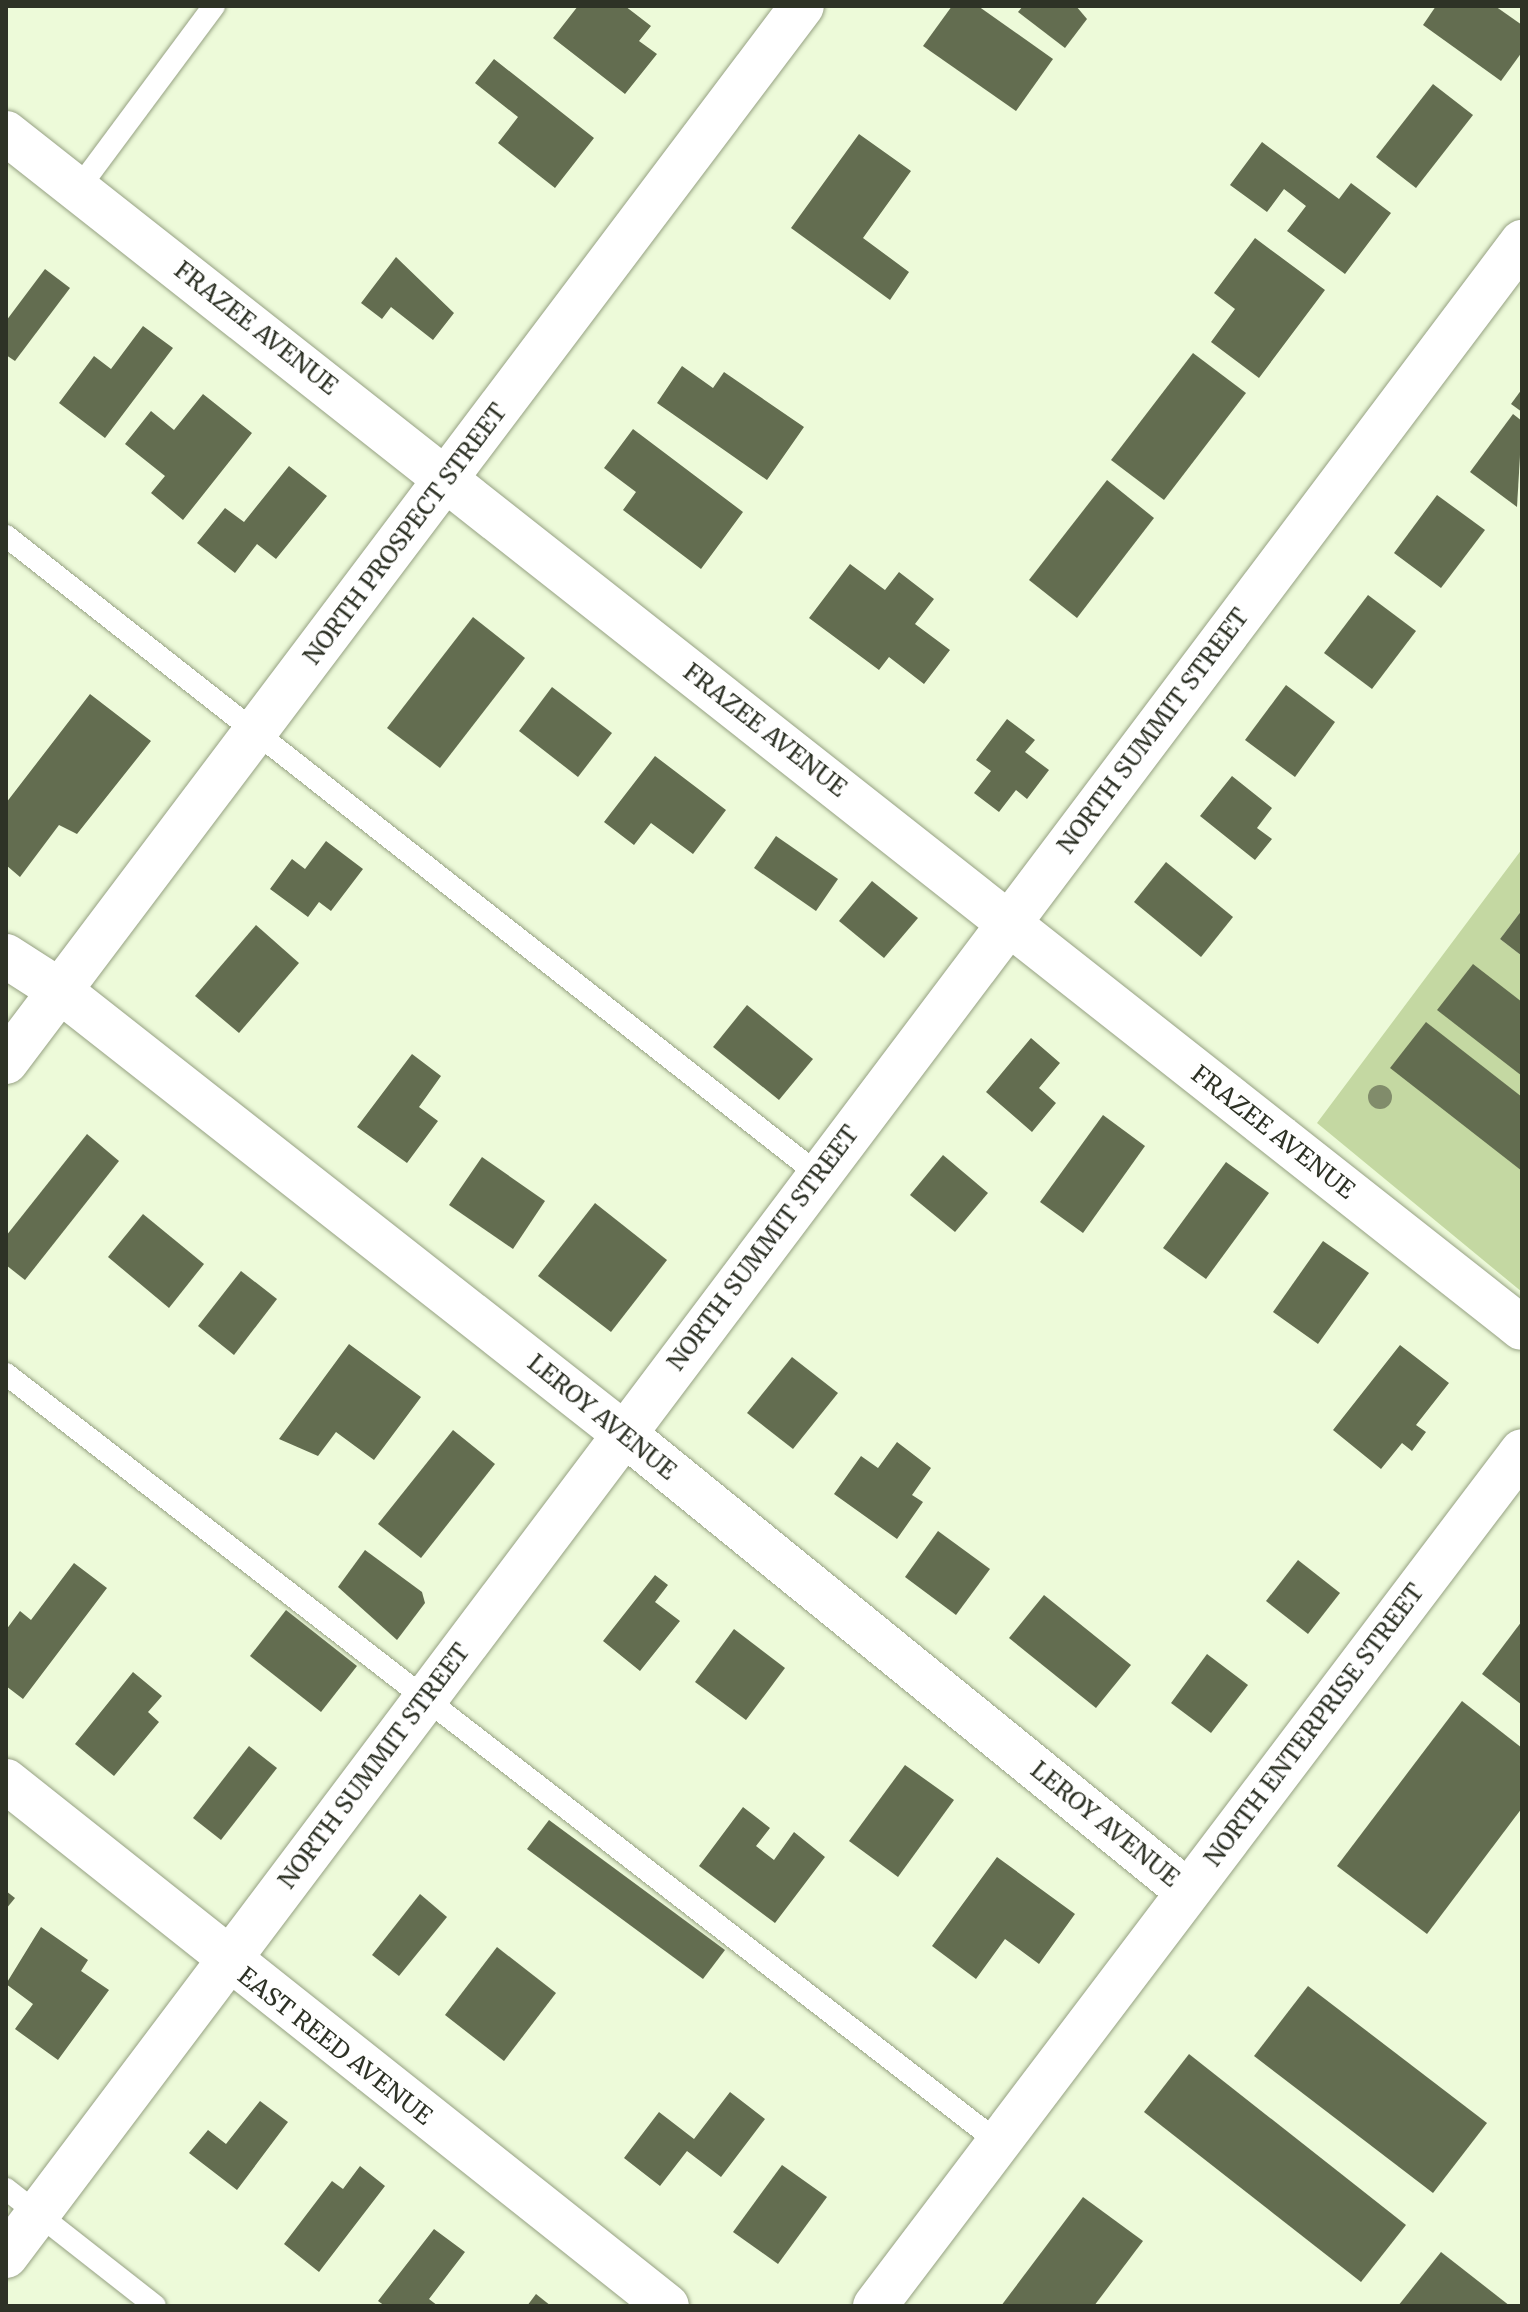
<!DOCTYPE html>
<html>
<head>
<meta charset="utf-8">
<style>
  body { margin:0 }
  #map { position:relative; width:1528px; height:2312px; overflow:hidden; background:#edfad9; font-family:Merriweather,serif }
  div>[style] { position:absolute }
  .green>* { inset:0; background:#c4d8a2 }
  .building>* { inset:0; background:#636d50 }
  .roads { filter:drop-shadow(0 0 2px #96a183) drop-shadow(0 0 2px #96a183) }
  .lane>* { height:22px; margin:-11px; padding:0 11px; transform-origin:11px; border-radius:11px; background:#fff }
  .street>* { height:44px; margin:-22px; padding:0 22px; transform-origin:22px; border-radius:22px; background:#fff }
  .trees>* { width:24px; height:24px; margin:-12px; border-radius:50%; background:#818c6b }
  span { translate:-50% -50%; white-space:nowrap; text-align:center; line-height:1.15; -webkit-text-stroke:8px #fff; paint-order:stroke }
  .street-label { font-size:24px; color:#2e3226 }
  .frame { position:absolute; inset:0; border:8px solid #2e3226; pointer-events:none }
</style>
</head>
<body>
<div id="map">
  <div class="green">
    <i style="clip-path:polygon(1522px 849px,1522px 910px,1500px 939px,1522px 956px,1522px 1292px,1317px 1123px)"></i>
  </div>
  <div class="building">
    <i style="clip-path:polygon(578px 6px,625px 6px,651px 26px,639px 41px,657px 54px,625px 94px,553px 38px)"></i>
    <i style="clip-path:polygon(952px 6px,978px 6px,1053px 59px,1016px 111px,923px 46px)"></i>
    <i style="clip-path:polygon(1023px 6px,1076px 6px,1087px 19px,1065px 48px,1018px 12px)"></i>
    <i style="clip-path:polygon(1436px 6px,1495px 6px,1522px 25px,1522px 52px,1501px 81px,1423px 25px)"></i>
    <i style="clip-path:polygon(494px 59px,594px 138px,555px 188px,498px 143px,518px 117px,475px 83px)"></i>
    <i style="clip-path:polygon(1433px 84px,1473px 115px,1416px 188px,1376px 157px)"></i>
    <i style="clip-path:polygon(859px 134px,911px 171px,863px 238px,909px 272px,890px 300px,791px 228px)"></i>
    <i style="clip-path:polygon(1262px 142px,1339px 199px,1351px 183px,1391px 213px,1345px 274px,1287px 231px,1306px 206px,1284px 189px,1267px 212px,1230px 185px)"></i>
    <i style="clip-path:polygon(1255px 238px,1325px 290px,1259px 378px,1211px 342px,1235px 309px,1214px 293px)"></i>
    <i style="clip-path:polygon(396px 257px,454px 313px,433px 340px,391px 307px,382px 319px,361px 303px)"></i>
    <i style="clip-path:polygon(45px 269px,70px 288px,15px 361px,6px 355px,6px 321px)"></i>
    <i style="clip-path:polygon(143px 326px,173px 348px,105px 438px,59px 403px,94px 356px,111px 369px)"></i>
    <i style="clip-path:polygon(1193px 353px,1246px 393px,1164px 500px,1111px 460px)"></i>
    <i style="clip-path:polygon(682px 366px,713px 388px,724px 372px,804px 427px,767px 480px,657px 403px)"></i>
    <i style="clip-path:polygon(1522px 389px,1522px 412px,1511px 404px)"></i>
    <i style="clip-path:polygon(203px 394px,252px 433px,183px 520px,151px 493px,165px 476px,125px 444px,151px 411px,174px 430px)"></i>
    <i style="clip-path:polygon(1513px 414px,1522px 421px,1517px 507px,1470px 472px)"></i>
    <i style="clip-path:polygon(633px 429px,743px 512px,701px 569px,623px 510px,636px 492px,604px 468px)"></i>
    <i style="clip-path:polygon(289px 466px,327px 496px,276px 559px,257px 544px,235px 573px,197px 543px,225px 508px,244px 522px)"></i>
    <i style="clip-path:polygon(1107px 480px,1154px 518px,1077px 618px,1029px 580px)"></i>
    <i style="clip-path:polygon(1437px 495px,1485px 530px,1441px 588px,1394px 553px)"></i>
    <i style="clip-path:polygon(850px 564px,885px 590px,899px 572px,934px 599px,915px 624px,950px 650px,924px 684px,889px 657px,879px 670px,809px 618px)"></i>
    <i style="clip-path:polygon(1368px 595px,1416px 631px,1372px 689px,1324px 653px)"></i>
    <i style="clip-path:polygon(473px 617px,525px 658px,440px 768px,387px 728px)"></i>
    <i style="clip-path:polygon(1286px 685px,1335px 722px,1295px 777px,1245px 740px)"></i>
    <i style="clip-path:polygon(552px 687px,612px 733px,578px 777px,519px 731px)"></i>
    <i style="clip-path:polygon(90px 694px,151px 741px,77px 834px,59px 825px,20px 877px,6px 865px,6px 803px)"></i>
    <i style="clip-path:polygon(1007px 719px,1035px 740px,1025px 752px,1049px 770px,1027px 799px,1016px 790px,999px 812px,974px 793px,991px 771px,976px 760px)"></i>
    <i style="clip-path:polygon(655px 756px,726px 810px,693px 854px,651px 823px,634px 845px,604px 822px)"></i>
    <i style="clip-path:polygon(1232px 776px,1272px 808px,1257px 828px,1272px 839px,1255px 860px,1200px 816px)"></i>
    <i style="clip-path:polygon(776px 836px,838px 879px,816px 911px,754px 868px)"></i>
    <i style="clip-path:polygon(326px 841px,363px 869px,331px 911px,319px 902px,308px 917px,270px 889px,292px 859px,305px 869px)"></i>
    <i style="clip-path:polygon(1166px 862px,1233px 917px,1201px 957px,1134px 902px)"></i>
    <i style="clip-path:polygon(872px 881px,918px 918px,884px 958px,839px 921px)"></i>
    <i style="clip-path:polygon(1522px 910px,1522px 956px,1500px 939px)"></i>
    <i style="clip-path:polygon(256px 925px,299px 963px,239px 1033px,195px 996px)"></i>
    <i style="clip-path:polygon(1473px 964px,1522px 1002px,1522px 1076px,1437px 1010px)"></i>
    <i style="clip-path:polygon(747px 1005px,813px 1059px,779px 1100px,713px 1047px)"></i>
    <i style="clip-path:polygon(1426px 1022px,1522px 1097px,1522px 1171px,1390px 1068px)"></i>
    <i style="clip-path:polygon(1031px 1038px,1060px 1063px,1039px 1088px,1056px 1103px,1032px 1132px,986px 1092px)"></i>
    <i style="clip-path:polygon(412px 1054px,441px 1076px,419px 1107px,438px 1121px,407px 1163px,357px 1127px)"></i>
    <i style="clip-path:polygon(1103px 1115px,1145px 1146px,1083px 1233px,1040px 1202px)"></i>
    <i style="clip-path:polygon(87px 1134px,119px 1161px,25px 1280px,6px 1265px,6px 1236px)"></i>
    <i style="clip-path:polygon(943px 1155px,988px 1193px,955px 1232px,910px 1195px)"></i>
    <i style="clip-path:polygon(482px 1157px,545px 1201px,513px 1249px,449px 1205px)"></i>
    <i style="clip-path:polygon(1226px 1162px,1269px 1193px,1206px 1279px,1163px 1248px)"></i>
    <i style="clip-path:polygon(595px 1203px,667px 1260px,611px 1332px,538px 1276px)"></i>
    <i style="clip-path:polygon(143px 1214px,204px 1264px,169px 1308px,108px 1257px)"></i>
    <i style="clip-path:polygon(1323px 1241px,1369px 1273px,1318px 1344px,1273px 1312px)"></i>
    <i style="clip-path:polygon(241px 1271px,277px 1299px,234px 1355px,198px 1326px)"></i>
    <i style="clip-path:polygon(349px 1344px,421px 1397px,374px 1460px,336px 1432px,318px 1456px,279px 1439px)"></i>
    <i style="clip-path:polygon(1400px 1345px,1449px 1383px,1416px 1425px,1426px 1432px,1412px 1451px,1402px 1443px,1381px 1469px,1333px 1430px)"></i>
    <i style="clip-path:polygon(792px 1357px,838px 1393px,793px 1449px,747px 1413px)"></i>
    <i style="clip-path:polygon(453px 1430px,495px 1464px,421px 1558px,378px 1524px)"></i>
    <i style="clip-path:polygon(897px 1442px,931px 1468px,912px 1495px,923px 1502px,897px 1539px,834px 1494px,861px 1456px,878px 1468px)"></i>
    <i style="clip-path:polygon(938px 1531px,990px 1569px,956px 1615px,905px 1577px)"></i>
    <i style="clip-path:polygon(365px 1550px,422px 1592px,425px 1603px,397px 1640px,338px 1587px)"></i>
    <i style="clip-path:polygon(1298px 1560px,1340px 1593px,1308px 1634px,1266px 1601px)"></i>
    <i style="clip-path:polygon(74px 1563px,107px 1588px,23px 1699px,6px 1686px,6px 1630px,20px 1611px,31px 1620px)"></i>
    <i style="clip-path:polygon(655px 1575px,668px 1585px,655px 1602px,680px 1621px,640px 1671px,603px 1641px)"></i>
    <i style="clip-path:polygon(1044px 1595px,1131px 1665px,1096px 1708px,1009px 1638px)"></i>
    <i style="clip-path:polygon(286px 1610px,357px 1666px,321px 1712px,250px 1656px)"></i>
    <i style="clip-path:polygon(1522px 1621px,1522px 1705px,1482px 1674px)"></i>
    <i style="clip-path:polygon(734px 1629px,785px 1668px,746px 1720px,695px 1682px)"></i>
    <i style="clip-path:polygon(1207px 1654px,1248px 1685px,1211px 1733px,1171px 1703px)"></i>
    <i style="clip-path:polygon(133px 1672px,162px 1696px,148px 1712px,159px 1722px,114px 1776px,75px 1744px)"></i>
    <i style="clip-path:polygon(1462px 1701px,1522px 1748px,1522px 1808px,1427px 1934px,1337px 1866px)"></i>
    <i style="clip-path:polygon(249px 1746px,277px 1768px,221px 1840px,193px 1818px)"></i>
    <i style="clip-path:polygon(905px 1765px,954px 1800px,898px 1877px,849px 1841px)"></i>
    <i style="clip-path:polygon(743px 1807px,770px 1828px,756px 1846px,774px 1860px,794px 1832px,825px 1857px,775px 1923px,699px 1866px)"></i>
    <i style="clip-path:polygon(549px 1820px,725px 1950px,703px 1979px,527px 1849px)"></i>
    <i style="clip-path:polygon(997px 1857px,1075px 1914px,1039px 1964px,1005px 1939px,976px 1979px,932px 1946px)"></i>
    <i style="clip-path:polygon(6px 1891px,15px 1898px,6px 1909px)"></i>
    <i style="clip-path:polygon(420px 1894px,447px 1917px,399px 1976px,372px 1955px)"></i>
    <i style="clip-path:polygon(41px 1927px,88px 1960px,81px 1971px,109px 1990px,58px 2060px,15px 2029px,33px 2004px,6px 1984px)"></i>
    <i style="clip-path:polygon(497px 1947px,556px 1993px,504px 2061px,445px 2015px)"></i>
    <i style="clip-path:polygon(1308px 1986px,1487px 2123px,1433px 2193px,1254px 2056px)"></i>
    <i style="clip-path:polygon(1189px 2054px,1406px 2225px,1361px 2282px,1144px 2112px)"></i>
    <i style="clip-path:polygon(730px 2092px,765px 2119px,721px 2177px,687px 2151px,660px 2186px,624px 2158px,659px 2112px,694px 2139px)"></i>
    <i style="clip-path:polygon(260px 2101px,288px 2122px,237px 2190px,189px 2153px,208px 2130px,226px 2144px)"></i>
    <i style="clip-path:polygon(782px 2165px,827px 2197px,778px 2264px,733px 2232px)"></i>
    <i style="clip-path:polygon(360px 2166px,385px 2186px,319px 2272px,284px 2244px,332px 2181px,343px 2189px)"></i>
    <i style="clip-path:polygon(1083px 2197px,1143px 2241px,1094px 2306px,1001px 2306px)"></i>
    <i style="clip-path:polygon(434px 2229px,465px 2252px,429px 2299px,438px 2306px,385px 2306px,378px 2301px)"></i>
    <i style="clip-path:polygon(1441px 2252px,1510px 2306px,1398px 2306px)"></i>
    <i style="clip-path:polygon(536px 2294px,551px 2306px,527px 2306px)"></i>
  </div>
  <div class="roads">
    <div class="lane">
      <i style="left:78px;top:189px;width:228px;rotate:-53.4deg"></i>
      <i style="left:6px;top:536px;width:1034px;rotate:38.17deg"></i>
      <i style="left:6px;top:1374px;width:1255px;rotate:37.75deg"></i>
      <i style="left:6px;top:2189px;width:189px;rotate:38.1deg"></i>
    </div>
    <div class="street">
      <i style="left:6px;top:133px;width:1930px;rotate:38.25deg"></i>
      <i style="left:6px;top:956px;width:63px;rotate:32.7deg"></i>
      <i style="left:59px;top:990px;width:717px;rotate:38.15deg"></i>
      <i style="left:623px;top:1433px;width:727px;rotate:39.08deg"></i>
      <i style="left:6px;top:1062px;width:1322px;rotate:-52.99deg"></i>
      <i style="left:6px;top:1781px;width:844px;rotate:38.46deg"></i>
      <i style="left:6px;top:2256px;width:2521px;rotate:-53.03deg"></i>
      <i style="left:875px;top:2306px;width:1072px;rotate:-52.88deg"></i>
    </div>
  </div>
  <div class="trees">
    <i style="left:1380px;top:1097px"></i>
  </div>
  <div class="street-label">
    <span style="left:256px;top:328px;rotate:38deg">FRAZEE AVENUE</span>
    <span style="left:405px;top:534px;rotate:-53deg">NORTH PROSPECT STREET</span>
    <span style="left:765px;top:730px;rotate:38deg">FRAZEE AVENUE</span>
    <span style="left:1153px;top:731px;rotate:-53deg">NORTH SUMMIT STREET</span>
    <span style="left:1273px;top:1132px;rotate:38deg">FRAZEE AVENUE</span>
    <span style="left:763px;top:1248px;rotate:-53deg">NORTH SUMMIT STREET</span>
    <span style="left:602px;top:1417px;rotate:39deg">LEROY AVENUE</span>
    <span style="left:1314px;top:1725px;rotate:-53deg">NORTH ENTERPRISE STREET</span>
    <span style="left:374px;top:1766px;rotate:-53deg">NORTH SUMMIT STREET</span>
    <span style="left:1105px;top:1824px;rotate:39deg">LEROY AVENUE</span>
    <span style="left:335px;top:2046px;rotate:38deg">EAST REED AVENUE</span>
  </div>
  <div class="frame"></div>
</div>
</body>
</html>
